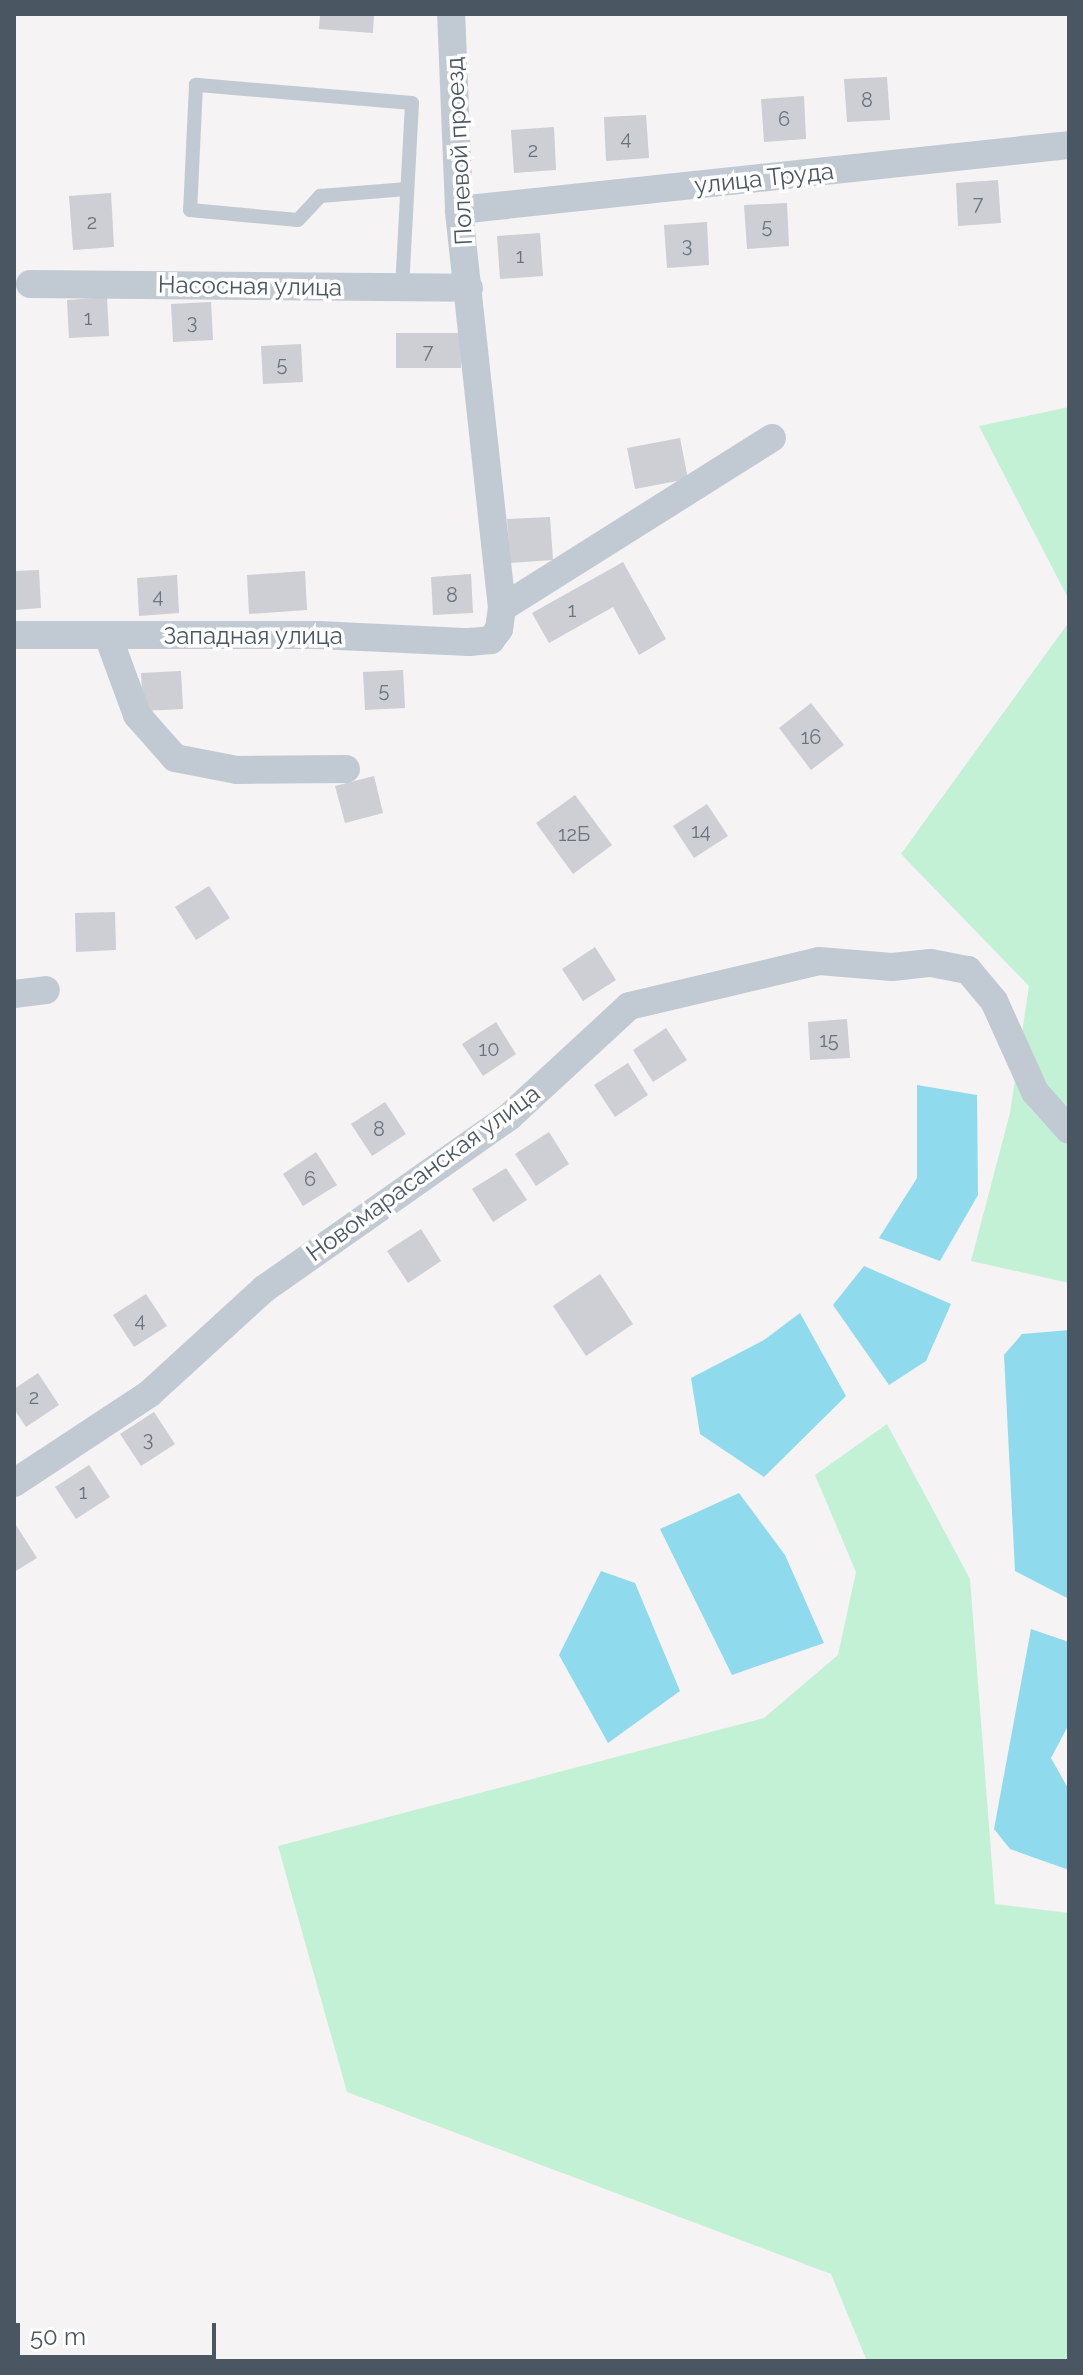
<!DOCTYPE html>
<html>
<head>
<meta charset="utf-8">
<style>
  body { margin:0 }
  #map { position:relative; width:1083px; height:2375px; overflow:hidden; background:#f5f3f3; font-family:Raleway,sans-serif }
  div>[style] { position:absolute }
  .green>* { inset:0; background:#c3f1d5 }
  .water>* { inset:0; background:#90daee }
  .building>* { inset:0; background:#cdcfd5 }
  .service>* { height:14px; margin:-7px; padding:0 7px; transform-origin:7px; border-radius:7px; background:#c1cad2 }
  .minor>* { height:28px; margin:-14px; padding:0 14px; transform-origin:14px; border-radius:14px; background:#c1cad2 }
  span { translate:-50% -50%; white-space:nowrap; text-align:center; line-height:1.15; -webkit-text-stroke:7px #fff; paint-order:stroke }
  .number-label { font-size:20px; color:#6b747e }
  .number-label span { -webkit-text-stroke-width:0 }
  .street-label { font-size:24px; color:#4a5661 }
  .frame { position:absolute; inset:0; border:16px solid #4a5661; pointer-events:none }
  .scale { position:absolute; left:16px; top:2323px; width:200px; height:36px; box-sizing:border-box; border:4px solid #4a5661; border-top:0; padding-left:10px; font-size:24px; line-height:28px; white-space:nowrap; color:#4a5661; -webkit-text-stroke:6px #fff; paint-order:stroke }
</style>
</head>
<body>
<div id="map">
  <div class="green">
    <i style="clip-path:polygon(1069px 407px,1069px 600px,979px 426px)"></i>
    <i style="clip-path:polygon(1069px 622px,1069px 1283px,971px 1261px,1010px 1113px,1029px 986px,901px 854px)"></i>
    <i style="clip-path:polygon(887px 1424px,970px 1579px,995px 1904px,1069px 1913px,1069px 2361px,867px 2361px,831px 2274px,347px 2092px,278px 1846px,764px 1718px,838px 1655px,856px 1572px,815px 1475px)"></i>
  </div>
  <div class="water">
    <i style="clip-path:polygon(917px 1085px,977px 1095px,978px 1195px,940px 1261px,879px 1238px,917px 1178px)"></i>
    <i style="clip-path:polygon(864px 1266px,951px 1304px,926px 1361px,889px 1385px,833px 1305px)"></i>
    <i style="clip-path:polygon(800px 1313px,846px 1396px,764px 1477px,700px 1434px,691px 1378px,764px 1340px)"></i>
    <i style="clip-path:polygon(1069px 1330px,1069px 1599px,1015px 1571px,1004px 1355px,1022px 1334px)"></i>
    <i style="clip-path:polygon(739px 1493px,785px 1555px,824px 1643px,732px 1675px,660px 1529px)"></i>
    <i style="clip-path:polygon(601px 1571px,635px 1583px,680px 1691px,608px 1743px,559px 1655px)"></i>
    <i style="clip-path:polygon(1031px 1629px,1069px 1642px,1069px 1724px,1051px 1758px,1069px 1790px,1069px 1870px,1010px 1849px,994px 1829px)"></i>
  </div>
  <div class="building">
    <i style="clip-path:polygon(320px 14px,374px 14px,373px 33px,319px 29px)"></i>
    <i style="clip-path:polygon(887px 77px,890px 120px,847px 122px,844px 79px)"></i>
    <i style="clip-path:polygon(804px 96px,806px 139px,764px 142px,761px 99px)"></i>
    <i style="clip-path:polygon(646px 115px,649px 158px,606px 161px,604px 117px)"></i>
    <i style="clip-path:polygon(554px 127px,556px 170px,514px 173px,511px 130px)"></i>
    <i style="clip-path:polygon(998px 180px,1001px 223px,958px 226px,956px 183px)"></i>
    <i style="clip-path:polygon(111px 193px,114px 247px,73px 250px,69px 196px)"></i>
    <i style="clip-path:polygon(787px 203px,789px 246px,747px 249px,744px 205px)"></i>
    <i style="clip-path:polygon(707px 222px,709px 265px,667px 268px,664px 225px)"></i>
    <i style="clip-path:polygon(540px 233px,543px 276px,500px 279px,497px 236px)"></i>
    <i style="clip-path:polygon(107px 297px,109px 336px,69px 338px,67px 300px)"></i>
    <i style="clip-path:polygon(211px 302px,213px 340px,173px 342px,171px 304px)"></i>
    <i style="clip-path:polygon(396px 333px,461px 333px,461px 368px,396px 368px)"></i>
    <i style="clip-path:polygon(301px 344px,303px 382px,263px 384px,261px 346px)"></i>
    <i style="clip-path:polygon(680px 438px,688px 479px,635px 489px,627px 448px)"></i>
    <i style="clip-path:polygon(550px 517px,553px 560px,510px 563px,507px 519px)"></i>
    <i style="clip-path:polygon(623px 562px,666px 639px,639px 655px,613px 607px,549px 643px,532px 613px)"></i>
    <i style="clip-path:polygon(39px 570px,41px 608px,14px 610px,14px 571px)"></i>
    <i style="clip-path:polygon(305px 571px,307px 610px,249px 614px,247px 575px)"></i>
    <i style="clip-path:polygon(471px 574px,473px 613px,433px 615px,431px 577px)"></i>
    <i style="clip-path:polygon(177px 575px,179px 613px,139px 616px,137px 578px)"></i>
    <i style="clip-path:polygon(403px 670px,405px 708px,365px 710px,363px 672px)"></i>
    <i style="clip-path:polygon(181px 671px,183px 709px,143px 711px,141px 673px)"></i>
    <i style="clip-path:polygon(811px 703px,844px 745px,811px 770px,779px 728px)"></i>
    <i style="clip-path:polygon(374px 776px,383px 813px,345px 823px,335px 786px)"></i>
    <i style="clip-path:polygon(575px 795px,612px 845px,573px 874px,536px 823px)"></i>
    <i style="clip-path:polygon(707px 804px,728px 836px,694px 858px,673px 826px)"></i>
    <i style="clip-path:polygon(209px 886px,230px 918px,196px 940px,175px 907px)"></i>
    <i style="clip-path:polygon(115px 912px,116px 950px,76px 952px,75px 913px)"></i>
    <i style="clip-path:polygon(595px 947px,616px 980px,583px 1001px,562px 969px)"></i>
    <i style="clip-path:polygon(847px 1019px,850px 1058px,810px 1060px,808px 1022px)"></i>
    <i style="clip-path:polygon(496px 1022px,516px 1054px,483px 1076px,462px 1044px)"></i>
    <i style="clip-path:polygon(666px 1028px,687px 1060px,653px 1082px,633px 1050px)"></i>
    <i style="clip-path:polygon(628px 1063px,648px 1095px,615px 1117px,594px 1085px)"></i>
    <i style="clip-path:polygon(385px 1102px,406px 1134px,372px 1156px,351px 1124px)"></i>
    <i style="clip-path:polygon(549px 1132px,569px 1164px,536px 1186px,515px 1154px)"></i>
    <i style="clip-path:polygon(316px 1152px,337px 1185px,303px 1206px,283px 1174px)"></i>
    <i style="clip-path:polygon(506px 1168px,527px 1200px,493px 1222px,472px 1189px)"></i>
    <i style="clip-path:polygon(421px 1229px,441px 1261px,408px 1283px,387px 1251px)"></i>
    <i style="clip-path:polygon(600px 1274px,633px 1324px,586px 1356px,553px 1306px)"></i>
    <i style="clip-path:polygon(146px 1294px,167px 1326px,134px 1347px,113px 1315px)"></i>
    <i style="clip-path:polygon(38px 1373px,59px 1405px,26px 1427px,14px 1409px,14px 1389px)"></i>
    <i style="clip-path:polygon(154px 1412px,175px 1444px,141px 1466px,120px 1434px)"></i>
    <i style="clip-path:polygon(89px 1465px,110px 1497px,76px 1519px,55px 1487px)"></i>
    <i style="clip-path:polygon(16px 1525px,37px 1558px,14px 1572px,14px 1527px)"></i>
  </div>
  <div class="service">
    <i style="left:402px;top:288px;width:185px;rotate:-86.9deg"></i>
    <i style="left:412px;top:103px;width:217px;rotate:-175.2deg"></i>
    <i style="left:196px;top:85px;width:125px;rotate:92.7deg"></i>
    <i style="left:190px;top:210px;width:108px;rotate:5.3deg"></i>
    <i style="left:298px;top:220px;width:33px;rotate:-47deg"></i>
    <i style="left:320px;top:196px;width:87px;rotate:-4.6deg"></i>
  </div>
  <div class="minor">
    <i style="left:459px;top:210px;width:613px;rotate:-6.08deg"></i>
    <i style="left:30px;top:284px;width:439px;rotate:0.5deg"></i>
    <i style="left:502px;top:608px;width:319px;rotate:-32.2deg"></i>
    <i style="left:14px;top:635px;width:304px"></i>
    <i style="left:318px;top:635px;width:151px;rotate:2.7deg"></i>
    <i style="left:469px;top:642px;width:22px;rotate:-5deg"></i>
    <i style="left:491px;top:640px;width:14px;rotate:-54deg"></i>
    <i style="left:499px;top:629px;width:21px;rotate:-82deg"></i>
    <i style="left:502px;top:608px;width:400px;rotate:-96.2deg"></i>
    <i style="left:459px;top:210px;width:196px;rotate:-92.3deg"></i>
    <i style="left:108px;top:636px;width:84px;rotate:69.8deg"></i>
    <i style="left:137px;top:715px;width:57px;rotate:48.5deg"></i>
    <i style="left:175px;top:758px;width:63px;rotate:11deg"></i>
    <i style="left:237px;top:770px;width:109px;rotate:-0.5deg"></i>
    <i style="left:14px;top:994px;width:32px;rotate:-7deg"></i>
    <i style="left:14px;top:1483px;width:162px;rotate:-33.4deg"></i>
    <i style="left:149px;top:1394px;width:156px;rotate:-42.4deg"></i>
    <i style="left:264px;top:1289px;width:301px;rotate:-35.1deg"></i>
    <i style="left:510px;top:1116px;width:162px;rotate:-42.7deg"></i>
    <i style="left:629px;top:1006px;width:195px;rotate:-13.3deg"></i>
    <i style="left:819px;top:961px;width:73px;rotate:4.7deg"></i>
    <i style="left:892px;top:967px;width:39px;rotate:-6deg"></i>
    <i style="left:931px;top:963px;width:38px;rotate:11deg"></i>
    <i style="left:968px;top:970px;width:40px;rotate:50deg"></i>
    <i style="left:994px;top:1001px;width:100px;rotate:65.7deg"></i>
    <i style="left:1035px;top:1092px;width:51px;rotate:48.2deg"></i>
  </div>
  <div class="number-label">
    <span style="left:867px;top:100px">8</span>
    <span style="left:784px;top:119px">6</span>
    <span style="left:626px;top:138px">4</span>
    <span style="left:533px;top:150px">2</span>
    <span style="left:978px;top:203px">7</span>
    <span style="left:92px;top:222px">2</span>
    <span style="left:767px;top:226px">5</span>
    <span style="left:687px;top:245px">3</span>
    <span style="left:520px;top:256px">1</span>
    <span style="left:88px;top:318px">1</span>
    <span style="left:192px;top:322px">3</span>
    <span style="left:428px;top:351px">7</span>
    <span style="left:282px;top:364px">5</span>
    <span style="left:452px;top:595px">8</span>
    <span style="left:158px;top:596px">4</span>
    <span style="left:572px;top:610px">1</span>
    <span style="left:384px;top:690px">5</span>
    <span style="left:811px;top:737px">16</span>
    <span style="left:701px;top:831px">14</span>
    <span style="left:574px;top:834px">12Б</span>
    <span style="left:829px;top:1040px">15</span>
    <span style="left:489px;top:1049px">10</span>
    <span style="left:379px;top:1129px">8</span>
    <span style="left:310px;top:1179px">6</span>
    <span style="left:140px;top:1320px">4</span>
    <span style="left:34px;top:1397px">2</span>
    <span style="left:148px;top:1439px">3</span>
    <span style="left:83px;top:1492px">1</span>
  </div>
  <div class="street-label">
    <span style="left:459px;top:151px;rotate:-93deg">Полевой проезд</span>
    <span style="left:764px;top:178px;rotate:-6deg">улица Труда</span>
    <span style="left:250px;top:286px;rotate:1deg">Насосная улица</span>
    <span style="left:253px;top:636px">Западная улица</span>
    <span style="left:423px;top:1173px;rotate:-36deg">Новомарасанская улица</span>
  </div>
  <div class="frame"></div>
  <div class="scale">50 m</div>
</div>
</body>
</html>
